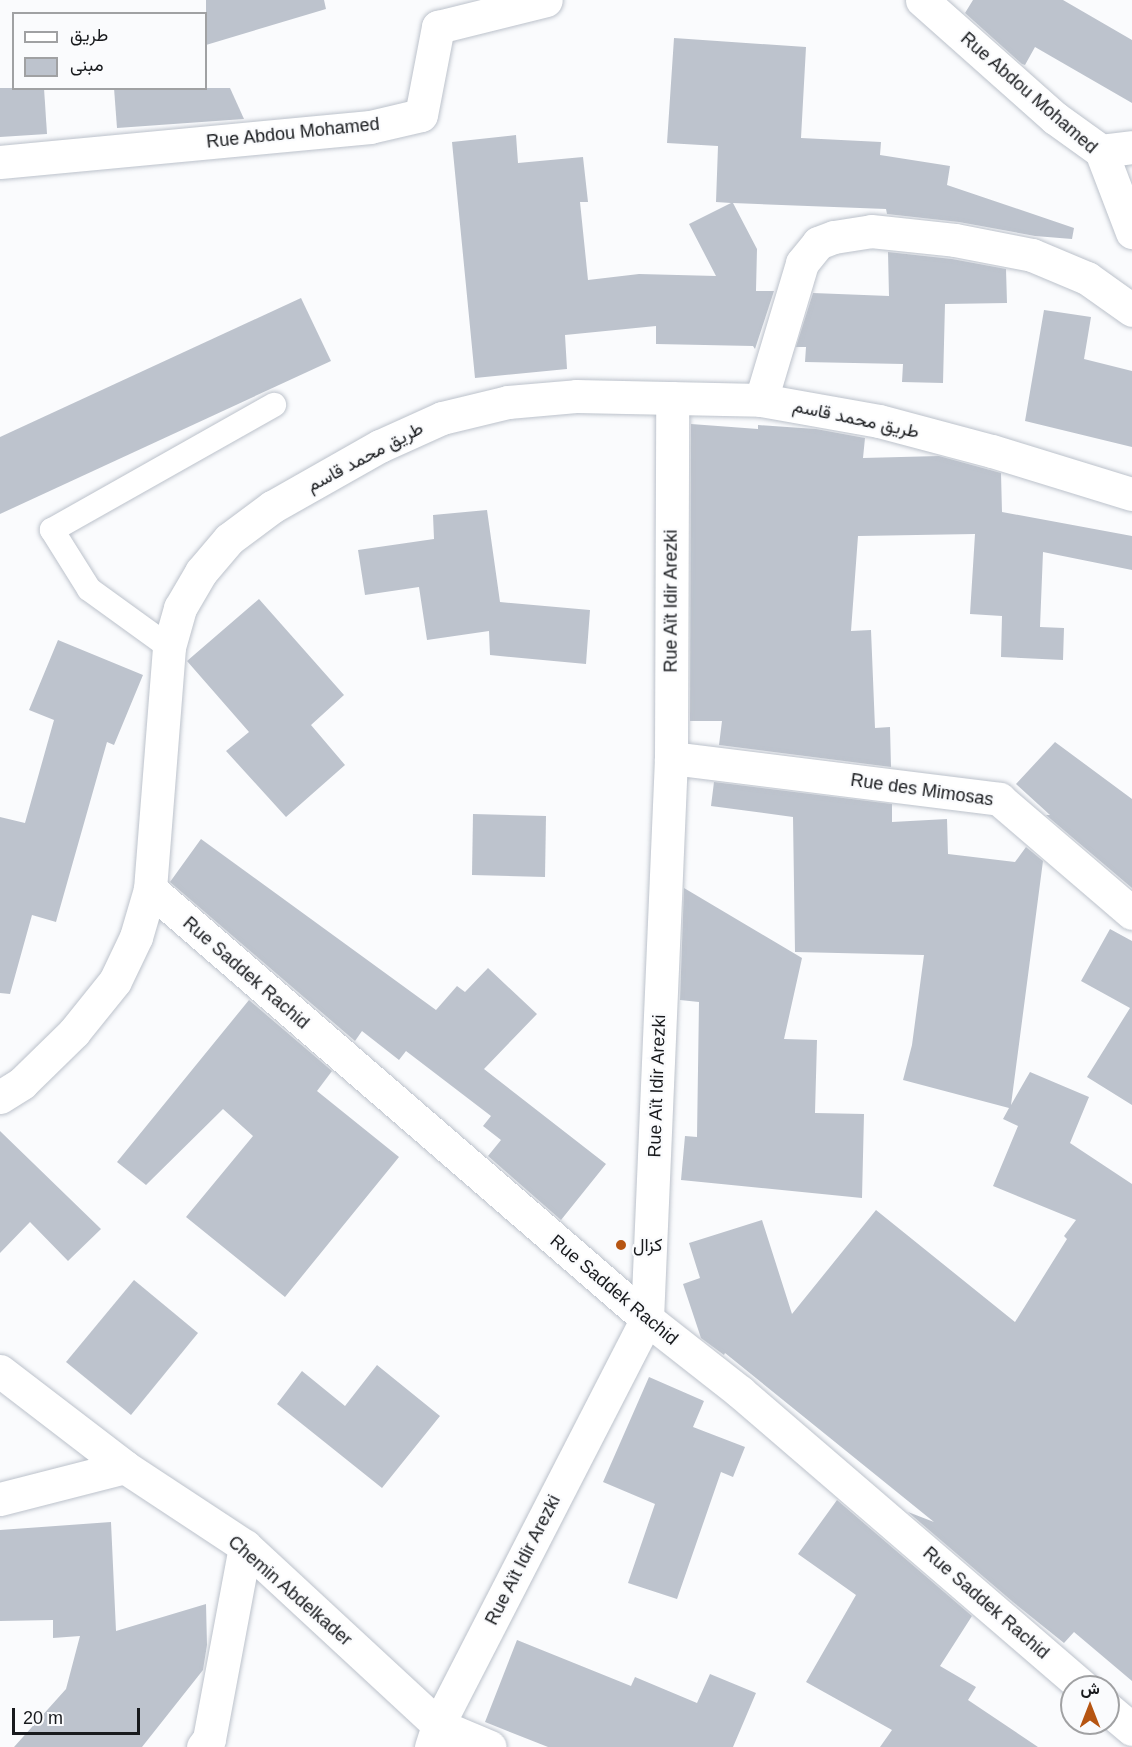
<!DOCTYPE html>
<html>
<head>
<meta charset="utf-8">
<style>
  body { margin:0 }
  #map { position:relative; width:1132px; height:1747px; overflow:hidden; background:#fafbfd; font-family:Helvetica,Vazirmatn,sans-serif }
  div>[style] { position:absolute }
  .building>* { inset:0; background:#bdc3cd }
  .roads { filter:drop-shadow(0 0 2px #bcc2cb) drop-shadow(0 0 2px #bcc2cb) }
  .lane>* { height:24px; margin:-12px; padding:0 12px; transform-origin:12px; border-radius:12px; background:#fff }
  .street>* { height:33px; margin:-16.5px; padding:0 16.5px; transform-origin:16.5px; border-radius:16.5px; background:#fff }
  .secondary>* { height:33px; margin:-16.5px; padding:0 16.5px; transform-origin:16.5px; border-radius:16.5px; background:#fff }
  .dots>* { width:16px; height:16px; translate:-50% -50%; box-sizing:border-box; border:3px solid #fafbfd; border-radius:50% }
  span { translate:-50% -50%; white-space:nowrap; text-align:center; line-height:1.15; -webkit-text-stroke:4.5px #fafbfd; paint-order:stroke }
  .street-label { font-size:18px; color:#181a1d }
  .poi-label { font-size:18px; color:#181a1d }
  .left { translate:0 -50%; text-align:left }
  .legend { position:absolute; left:12px; top:12px; width:195px; height:78px; box-sizing:border-box; background:#fafbfd; border:2px solid #a0a1a3; margin:0; padding:8px 10px; list-style:none; font-size:18px; color:#181a1d }
  .legend li { display:flex; align-items:center; gap:12px; height:30px }
  .legend b { width:30px; border:2px solid #a0a1a3 }
  .north { position:absolute; left:1060px; top:1675px; width:60px; height:60px; box-sizing:border-box; background:#fafbfd; border:2px solid #a0a1a3; border-radius:50%; rotate:0deg; font-size:16px; font-weight:700; line-height:24px; text-align:center; color:#181a1d }
  .north::after { content:''; display:block; margin:auto; width:21px; height:27px; background:#b65512; clip-path:polygon(50% 0,100% 100%,50% 72%,0 100%) }
  .scale { position:absolute; left:12px; top:1708px; width:128px; height:27px; box-sizing:border-box; border:3px solid #181a1d; border-top:0; padding-left:8px; font-size:18px; line-height:21px; white-space:nowrap; color:#181a1d; -webkit-text-stroke:4px #fafbfd; paint-order:stroke }
</style>
</head>
<body>
<div id="map">
  <div class="building">
    <i style="clip-path:polygon(206px 0,324px 0,326px 9px,206px 45px)"></i>
    <i style="clip-path:polygon(973px 0,1063px 0,1132px 40px,1132px 103px,1035px 47px,1025px 65px,1022px 64px,965px 13px)"></i>
    <i style="clip-path:polygon(674px 38px,806px 47px,801px 138px,881px 142px,880px 155px,950px 166px,947px 185px,1074px 228px,1072px 239px,1035px 236px,959px 222px,887px 214px,886px 209px,733px 203px,757px 249px,756px 291px,774px 291px,755px 349px,753px 346px,656px 344px,656px 326px,565px 335px,567px 369px,475px 378px,452px 142px,516px 135px,518px 163px,583px 157px,588px 202px,580px 202px,588px 280px,639px 274px,716px 276px,689px 224px,731px 203px,716px 202px,718px 146px,667px 143px)"></i>
    <i style="clip-path:polygon(0 88px,44px 88px,47px 134px,0 137px)"></i>
    <i style="clip-path:polygon(114px 88px,230px 88px,244px 119px,117px 128px)"></i>
    <i style="clip-path:polygon(888px 252px,952px 259px,1006px 269px,1007px 303px,945px 304px,943px 383px,902px 382px,903px 364px,805px 362px,806px 347px,796px 347px,813px 293px,889px 296px)"></i>
    <i style="clip-path:polygon(301px 298px,331px 361px,0 514px,0 437px)"></i>
    <i style="clip-path:polygon(1044px 310px,1091px 317px,1084px 359px,1132px 371px,1132px 447px,1025px 421px)"></i>
    <i style="clip-path:polygon(691px 424px,758px 429px,758px 425px,816px 429px,865px 438px,863px 458px,939px 456px,1001px 473px,1002px 512px,1132px 536px,1132px 570px,1043px 552px,1040px 627px,1064px 628px,1063px 660px,1001px 657px,1002px 616px,970px 614px,975px 534px,858px 536px,851px 631px,871px 630px,875px 728px,890px 727px,891px 767px,719px 745px,722px 721px,690px 721px)"></i>
    <i style="clip-path:polygon(487px 510px,500px 602px,590px 610px,586px 664px,490px 655px,489px 631px,427px 640px,419px 587px,365px 595px,358px 550px,434px 539px,433px 515px)"></i>
    <i style="clip-path:polygon(259px 599px,344px 695px,311px 725px,345px 765px,286px 817px,226px 751px,249px 732px,187px 661px)"></i>
    <i style="clip-path:polygon(58px 640px,143px 675px,114px 745px,107px 742px,56px 922px,32px 915px,10px 994px,0 993px,0 817px,25px 823px,54px 720px,29px 710px)"></i>
    <i style="clip-path:polygon(1055px 742px,1132px 799px,1132px 888px,1046px 815px,1050px 815px,1016px 784px)"></i>
    <i style="clip-path:polygon(714px 782px,892px 804px,892px 822px,947px 819px,948px 854px,1015px 862px,1026px 847px,1043px 861px,1011px 1105px,1030px 1072px,1089px 1097px,1070px 1143px,1132px 1184px,1132px 1681px,1074px 1632px,1064px 1643px,1013px 1602px,908px 1512px,934px 1522px,725px 1353px,724px 1355px,701px 1338px,683px 1284px,700px 1278px,689px 1243px,762px 1220px,792px 1314px,876px 1210px,1015px 1322px,1067px 1239px,1064px 1236px,1076px 1220px,993px 1186px,1018px 1126px,1003px 1119px,1009px 1108px,903px 1080px,912px 1045px,924px 955px,795px 952px,793px 817px,711px 806px)"></i>
    <i style="clip-path:polygon(473px 814px,546px 816px,545px 877px,472px 875px)"></i>
    <i style="clip-path:polygon(201px 839px,436px 1010px,457px 986px,465px 992px,488px 968px,537px 1014px,484px 1069px,606px 1164px,561px 1220px,488px 1156px,501px 1140px,483px 1126px,491px 1116px,406px 1051px,399px 1060px,362px 1031px,355px 1041px,170px 882px)"></i>
    <i style="clip-path:polygon(684px 888px,802px 958px,784px 1039px,817px 1040px,815px 1113px,864px 1114px,862px 1198px,681px 1180px,685px 1136px,697px 1137px,699px 1002px,680px 1000px)"></i>
    <i style="clip-path:polygon(1110px 929px,1132px 941px,1132px 1105px,1087px 1077px,1130px 1008px,1081px 981px)"></i>
    <i style="clip-path:polygon(249px 1000px,332px 1071px,317px 1091px,399px 1157px,285px 1297px,186px 1217px,253px 1136px,223px 1109px,146px 1185px,117px 1162px)"></i>
    <i style="clip-path:polygon(0 1131px,101px 1229px,68px 1261px,30px 1222px,0 1253px)"></i>
    <i style="clip-path:polygon(134px 1280px,198px 1333px,131px 1415px,66px 1362px)"></i>
    <i style="clip-path:polygon(377px 1365px,440px 1416px,382px 1488px,277px 1404px,302px 1371px,345px 1406px)"></i>
    <i style="clip-path:polygon(649px 1377px,704px 1401px,693px 1427px,745px 1447px,733px 1477px,721px 1472px,677px 1599px,628px 1583px,655px 1504px,603px 1482px)"></i>
    <i style="clip-path:polygon(837px 1500px,972px 1616px,940px 1666px,976px 1687px,968px 1700px,1038px 1747px,880px 1747px,892px 1730px,806px 1682px,856px 1595px,798px 1554px)"></i>
    <i style="clip-path:polygon(111px 1522px,116px 1631px,206px 1604px,207px 1645px,203px 1670px,142px 1747px,14px 1747px,66px 1689px,80px 1636px,53px 1638px,53px 1620px,0 1621px,0 1530px)"></i>
    <i style="clip-path:polygon(517px 1640px,631px 1686px,635px 1677px,697px 1703px,710px 1674px,756px 1693px,733px 1747px,548px 1747px,485px 1722px)"></i>
  </div>
  <div class="roads">
    <div class="lane">
      <i style="left:169px;top:647px;width:99px;rotate:-144.1deg"></i>
      <i style="left:89px;top:589px;width:70px;rotate:-122.1deg"></i>
      <i style="left:52px;top:530px;width:255px;rotate:-29.4deg"></i>
    </div>
    <div class="street">
      <i style="left:922px;top:0;width:178px;rotate:41.6deg"></i>
      <i style="left:1055px;top:118px;width:57px;rotate:35.7deg"></i>
      <i style="left:1101px;top:151px;width:87px;rotate:69.1deg"></i>
      <i style="left:1101px;top:151px;width:31px;rotate:-7deg"></i>
      <i style="left:0;top:162px;width:372px;rotate:-5.4deg"></i>
      <i style="left:370px;top:127px;width:52px;rotate:-13.2deg"></i>
      <i style="left:421px;top:115px;width:90px;rotate:-79.1deg"></i>
      <i style="left:438px;top:27px;width:111px;rotate:-14deg"></i>
      <i style="left:761px;top:400px;width:143px;rotate:-73.3deg"></i>
      <i style="left:802px;top:263px;width:26px;rotate:-51deg"></i>
      <i style="left:818px;top:243px;width:17px;rotate:-21deg"></i>
      <i style="left:834px;top:237px;width:37px;rotate:-9deg"></i>
      <i style="left:871px;top:231px;width:84px;rotate:6.1deg"></i>
      <i style="left:955px;top:240px;width:78px;rotate:11deg"></i>
      <i style="left:1032px;top:255px;width:60px;rotate:22.7deg"></i>
      <i style="left:1087px;top:278px;width:55px;rotate:35.4deg"></i>
      <i style="left:671px;top:758px;width:331px;rotate:7.1deg"></i>
      <i style="left:999px;top:799px;width:175px;rotate:40.6deg"></i>
      <i style="left:150px;top:889px;width:657px;rotate:40.87deg"></i>
      <i style="left:647px;top:1319px;width:118px;rotate:38.1deg"></i>
      <i style="left:740px;top:1392px;width:452px;rotate:40.7deg"></i>
      <i style="left:0;top:1499px;width:129px;rotate:-14.4deg"></i>
      <i style="left:1108px;top:1709px;width:31px;rotate:40deg"></i>
      <i style="left:203px;top:1747px;width:10px;rotate:-53deg"></i>
      <i style="left:209px;top:1739px;width:196px;rotate:-79.4deg"></i>
      <i style="left:431px;top:1747px;width:23px;rotate:-72deg"></i>
      <i style="left:438px;top:1725px;width:457px;rotate:-62.8deg"></i>
      <i style="left:647px;top:1319px;width:562px;rotate:-87.55deg"></i>
      <i style="left:671px;top:758px;width:360px;rotate:-89.8deg"></i>
    </div>
    <div class="secondary">
      <i style="left:0;top:1097px;width:26px;rotate:-32deg"></i>
      <i style="left:22px;top:1083px;width:73px;rotate:-44.4deg"></i>
      <i style="left:74px;top:1032px;width:65px;rotate:-51.2deg"></i>
      <i style="left:115px;top:981px;width:49px;rotate:-64.5deg"></i>
      <i style="left:136px;top:937px;width:50px;rotate:-73.7deg"></i>
      <i style="left:150px;top:889px;width:243px;rotate:-85.5deg"></i>
      <i style="left:169px;top:647px;width:41px;rotate:-74.2deg"></i>
      <i style="left:180px;top:608px;width:42px;rotate:-59.7deg"></i>
      <i style="left:201px;top:572px;width:43px;rotate:-49.7deg"></i>
      <i style="left:229px;top:539px;width:54px;rotate:-36.7deg"></i>
      <i style="left:272px;top:507px;width:124px;rotate:-29.5deg"></i>
      <i style="left:380px;top:446px;width:68px;rotate:-24.3deg"></i>
      <i style="left:442px;top:418px;width:68px;rotate:-13.6deg"></i>
      <i style="left:508px;top:402px;width:68px;rotate:-5deg"></i>
      <i style="left:576px;top:396px;width:185px;rotate:1.2deg"></i>
      <i style="left:761px;top:400px;width:120px;rotate:10.1deg"></i>
      <i style="left:879px;top:421px;width:117px;rotate:14.9deg"></i>
      <i style="left:992px;top:451px;width:146px;rotate:17.1deg"></i>
      <i style="left:0;top:1371px;width:158px;rotate:37.5deg"></i>
      <i style="left:125px;top:1467px;width:144px;rotate:33.4deg"></i>
      <i style="left:245px;top:1546px;width:263px;rotate:42.8deg"></i>
      <i style="left:438px;top:1725px;width:56px;rotate:22.9deg"></i>
    </div>
  </div>
  <div class="dots">
    <i style="left:621px;top:1245px;background:#b65512"></i>
  </div>
  <div class="street-label">
    <span style="left:1029px;top:93px;rotate:41deg">Rue Abdou Mohamed</span>
    <span style="left:293px;top:133px;rotate:-6deg">Rue Abdou Mohamed</span>
    <span style="left:856px;top:419px;rotate:12deg">طريق محمد قاسم</span>
    <span style="left:365px;top:457px;rotate:-28deg">طريق محمد قاسم</span>
    <span style="left:671px;top:601px;rotate:-90deg">Rue Aït Idir Arezki</span>
    <span style="left:922px;top:790px;rotate:8deg">Rue des Mimosas</span>
    <span style="left:246px;top:973px;rotate:41deg">Rue Saddek Rachid</span>
    <span style="left:657px;top:1086px;rotate:-88deg">Rue Aït Idir Arezki</span>
    <span style="left:614px;top:1290px;rotate:40deg">Rue Saddek Rachid</span>
    <span style="left:523px;top:1560px;rotate:-63deg">Rue Aït Idir Arezki</span>
    <span style="left:290px;top:1591px;rotate:41deg">Chemin Abdelkader</span>
    <span style="left:986px;top:1603px;rotate:41deg">Rue Saddek Rachid</span>
  </div>
  <div class="poi-label">
    <span class="left" style="left:633px;top:1245px">كزال</span>
  </div>
  <ul class="legend">
  <li><b style="height:8px;background:#fff"></b>طريق</li>
  <li><b style="height:16px;background:#bdc3cd"></b>مبنى</li>
  </ul>
  <div class="north">ش</div>
  <div class="scale">20 m</div>
</div>
</body>
</html>
